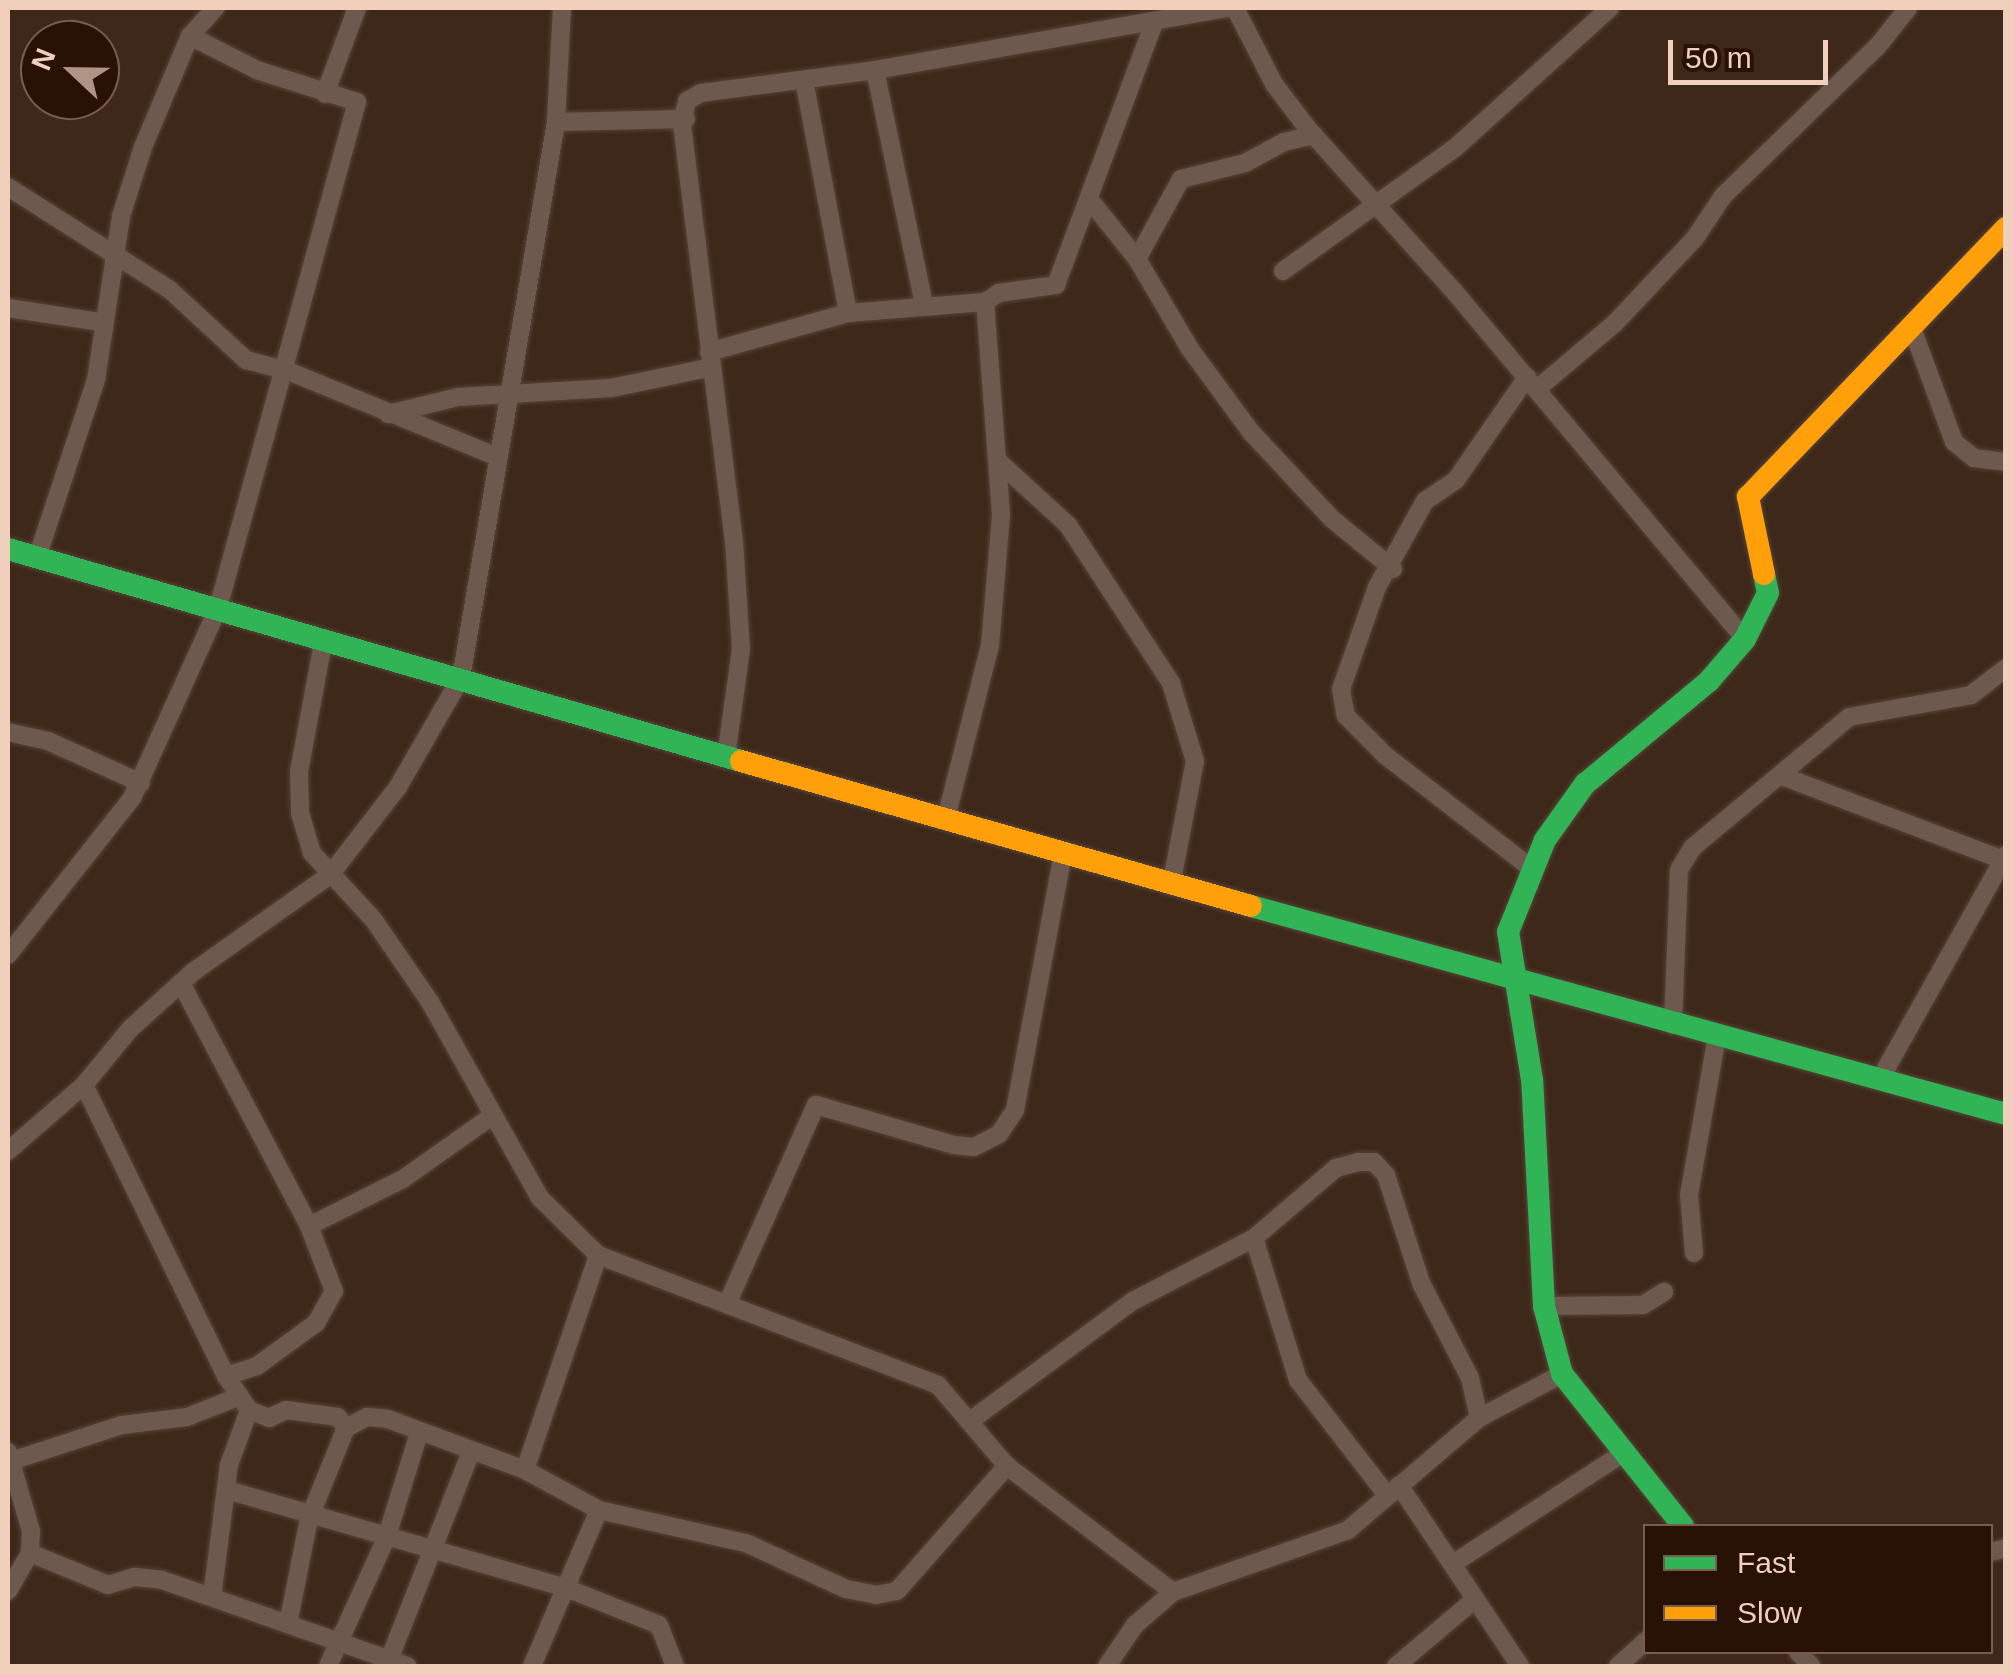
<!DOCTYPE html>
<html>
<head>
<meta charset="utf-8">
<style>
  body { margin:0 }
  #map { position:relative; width:2013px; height:1674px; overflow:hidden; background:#3d2819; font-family:Helvetica,sans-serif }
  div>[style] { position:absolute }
  .roads { filter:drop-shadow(0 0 2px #564439) drop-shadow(0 0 2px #564439) }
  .street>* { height:18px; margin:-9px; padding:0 9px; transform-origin:9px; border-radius:9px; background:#6e594e }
  .fast>* { height:22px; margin:-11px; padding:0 11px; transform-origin:11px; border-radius:11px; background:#30b455 }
  .slow>* { height:22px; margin:-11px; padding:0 11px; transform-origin:11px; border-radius:11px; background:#ff9f0a }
  span { translate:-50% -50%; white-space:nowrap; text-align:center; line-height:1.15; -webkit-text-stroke:9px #281105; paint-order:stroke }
  .frame { position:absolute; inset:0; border:10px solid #f0cfbd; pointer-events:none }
  .legend { position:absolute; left:1643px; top:1524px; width:350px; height:130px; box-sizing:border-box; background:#281105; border:2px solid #785d4f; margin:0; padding:12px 18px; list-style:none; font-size:30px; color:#f0cfbd }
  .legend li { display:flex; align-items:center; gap:20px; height:50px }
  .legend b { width:50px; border:2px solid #785d4f }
  .north { position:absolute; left:20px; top:20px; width:100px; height:100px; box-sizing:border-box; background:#281105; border:2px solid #785d4f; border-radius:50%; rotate:292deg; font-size:28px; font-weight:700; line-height:40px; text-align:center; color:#f0cfbd }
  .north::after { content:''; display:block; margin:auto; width:35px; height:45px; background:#b19584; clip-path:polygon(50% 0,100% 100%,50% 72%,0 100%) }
  .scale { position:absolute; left:1668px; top:40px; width:160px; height:45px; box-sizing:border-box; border:5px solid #f0cfbd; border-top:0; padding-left:12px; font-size:30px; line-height:35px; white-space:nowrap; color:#f0cfbd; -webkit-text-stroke:8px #281105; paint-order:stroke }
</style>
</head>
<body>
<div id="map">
  <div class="roads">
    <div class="street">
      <i style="left:1235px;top:8px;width:85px;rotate:62.8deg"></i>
      <i style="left:1274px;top:84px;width:56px;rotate:52.9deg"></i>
      <i style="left:1308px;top:129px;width:217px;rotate:48deg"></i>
      <i style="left:1453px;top:290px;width:455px;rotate:50.1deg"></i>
      <i style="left:875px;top:70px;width:239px;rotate:78.2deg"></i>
      <i style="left:804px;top:80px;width:237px;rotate:79.3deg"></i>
      <i style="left:325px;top:94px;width:92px;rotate:-69.6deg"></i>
      <i style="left:556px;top:122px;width:130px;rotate:-1.3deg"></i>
      <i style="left:8px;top:187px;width:191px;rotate:32.4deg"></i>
      <i style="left:169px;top:289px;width:105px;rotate:42.7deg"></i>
      <i style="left:246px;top:360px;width:43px;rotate:14.7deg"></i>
      <i style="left:288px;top:371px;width:224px;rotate:22.3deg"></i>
      <i style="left:1089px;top:199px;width:77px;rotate:51.3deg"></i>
      <i style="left:1137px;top:259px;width:104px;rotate:59.5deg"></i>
      <i style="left:1190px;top:349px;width:103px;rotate:53.7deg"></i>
      <i style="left:1251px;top:432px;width:119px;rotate:47deg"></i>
      <i style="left:1332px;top:519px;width:79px;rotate:39.3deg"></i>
      <i style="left:1137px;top:259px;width:91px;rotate:-61.2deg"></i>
      <i style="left:1181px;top:179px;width:66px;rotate:-14deg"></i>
      <i style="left:1245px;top:163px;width:44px;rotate:-28.3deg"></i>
      <i style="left:1284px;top:142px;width:31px;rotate:-13deg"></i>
      <i style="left:1283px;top:271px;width:211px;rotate:-35.6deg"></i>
      <i style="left:1455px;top:148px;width:209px;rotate:-42.1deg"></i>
      <i style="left:8px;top:308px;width:94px;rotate:8.6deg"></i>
      <i style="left:1913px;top:331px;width:118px;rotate:69.7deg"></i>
      <i style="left:1954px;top:442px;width:26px;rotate:39deg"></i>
      <i style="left:1974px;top:458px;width:32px;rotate:7deg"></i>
      <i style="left:709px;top:352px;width:144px;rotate:-15.7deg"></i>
      <i style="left:848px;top:313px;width:137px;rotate:-4.6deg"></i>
      <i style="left:985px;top:302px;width:17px;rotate:-33deg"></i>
      <i style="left:999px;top:293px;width:58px;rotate:-8deg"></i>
      <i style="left:1056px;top:285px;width:278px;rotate:-69.5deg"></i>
      <i style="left:1527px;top:377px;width:125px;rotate:124.6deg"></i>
      <i style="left:1456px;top:480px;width:37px;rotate:146deg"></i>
      <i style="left:1425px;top:501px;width:98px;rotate:119.2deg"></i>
      <i style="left:1377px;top:587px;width:108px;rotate:109.4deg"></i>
      <i style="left:1341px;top:689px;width:27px;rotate:80deg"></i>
      <i style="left:1346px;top:716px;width:57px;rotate:45deg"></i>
      <i style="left:1386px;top:756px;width:185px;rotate:37.7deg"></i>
      <i style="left:1537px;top:389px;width:102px;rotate:-40.2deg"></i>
      <i style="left:1615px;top:323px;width:117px;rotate:-46.7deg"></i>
      <i style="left:1695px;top:238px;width:50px;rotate:-56.3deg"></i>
      <i style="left:1723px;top:196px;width:214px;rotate:-44.1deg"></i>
      <i style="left:1877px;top:47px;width:50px;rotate:-51.5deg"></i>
      <i style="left:388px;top:414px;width:72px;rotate:-13.7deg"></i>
      <i style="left:458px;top:397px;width:153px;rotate:-3.4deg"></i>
      <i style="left:611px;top:388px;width:99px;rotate:-11.7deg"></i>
      <i style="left:999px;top:462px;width:93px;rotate:42.4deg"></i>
      <i style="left:1068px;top:525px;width:189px;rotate:56.9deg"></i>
      <i style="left:1171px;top:683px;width:82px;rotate:72.9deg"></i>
      <i style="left:1195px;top:761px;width:121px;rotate:100.9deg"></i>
      <i style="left:37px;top:558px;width:188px;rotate:-71.7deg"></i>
      <i style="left:96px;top:380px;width:166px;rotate:-81.3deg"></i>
      <i style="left:121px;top:216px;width:72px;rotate:-72.3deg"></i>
      <i style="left:143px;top:147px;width:121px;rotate:-67.1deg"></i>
      <i style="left:190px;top:36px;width:38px;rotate:-48deg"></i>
      <i style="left:324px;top:638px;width:135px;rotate:100.6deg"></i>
      <i style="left:299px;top:771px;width:42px;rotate:88.6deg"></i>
      <i style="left:300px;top:813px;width:42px;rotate:73.3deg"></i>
      <i style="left:312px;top:853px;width:90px;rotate:47.3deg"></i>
      <i style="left:373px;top:919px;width:101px;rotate:55.5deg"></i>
      <i style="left:430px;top:1002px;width:225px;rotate:60.7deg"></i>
      <i style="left:540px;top:1198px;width:81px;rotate:44.5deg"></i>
      <i style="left:598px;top:1255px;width:364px;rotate:20.9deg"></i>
      <i style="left:938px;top:1385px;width:106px;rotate:49.6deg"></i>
      <i style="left:1007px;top:1466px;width:208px;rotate:37.2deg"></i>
      <i style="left:8px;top:732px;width:41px;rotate:12.7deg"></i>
      <i style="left:48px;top:741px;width:102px;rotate:24.3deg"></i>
      <i style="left:726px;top:757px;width:109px;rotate:-82.1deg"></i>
      <i style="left:741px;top:649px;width:107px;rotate:-93.7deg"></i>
      <i style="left:734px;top:542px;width:422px;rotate:-97.1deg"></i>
      <i style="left:682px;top:123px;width:23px;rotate:-77deg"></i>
      <i style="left:687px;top:101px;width:16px;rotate:-30deg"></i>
      <i style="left:701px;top:93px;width:176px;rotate:-7.5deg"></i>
      <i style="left:875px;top:70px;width:357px;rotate:-10deg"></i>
      <i style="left:1782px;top:776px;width:236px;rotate:20.8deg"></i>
      <i style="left:946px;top:818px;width:178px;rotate:-75.7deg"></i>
      <i style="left:990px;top:646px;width:132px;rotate:-85.2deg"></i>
      <i style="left:1001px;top:514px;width:213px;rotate:-94.3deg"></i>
      <i style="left:8px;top:955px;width:200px;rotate:-51.7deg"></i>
      <i style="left:132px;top:798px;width:209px;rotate:-65.6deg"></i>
      <i style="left:218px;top:608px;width:525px;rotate:-74.64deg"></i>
      <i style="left:357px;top:102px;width:105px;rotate:-162.3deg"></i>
      <i style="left:257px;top:70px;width:75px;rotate:-153.1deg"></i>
      <i style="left:181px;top:983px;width:275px;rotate:62.2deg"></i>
      <i style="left:309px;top:1226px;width:70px;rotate:69deg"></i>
      <i style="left:334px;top:1291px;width:37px;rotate:119deg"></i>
      <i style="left:316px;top:1323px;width:73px;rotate:143.9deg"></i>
      <i style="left:257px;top:1366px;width:33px;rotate:162deg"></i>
      <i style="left:1673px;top:1025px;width:155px;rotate:-87.8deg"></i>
      <i style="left:1679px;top:870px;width:26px;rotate:-59deg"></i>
      <i style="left:1692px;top:848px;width:204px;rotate:-39.8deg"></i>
      <i style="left:1849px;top:717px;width:124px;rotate:-10.2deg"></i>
      <i style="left:1971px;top:695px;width:44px;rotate:-37.6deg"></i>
      <i style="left:1879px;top:1081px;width:259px;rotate:-60.7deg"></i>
      <i style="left:84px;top:1085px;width:324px;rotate:64deg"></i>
      <i style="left:226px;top:1376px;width:41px;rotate:55.9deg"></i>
      <i style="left:249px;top:1410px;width:22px;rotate:22deg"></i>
      <i style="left:269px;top:1418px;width:19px;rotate:-25deg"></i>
      <i style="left:286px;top:1410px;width:52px;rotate:7.7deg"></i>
      <i style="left:338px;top:1417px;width:14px;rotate:54deg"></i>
      <i style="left:346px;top:1428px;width:24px;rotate:-28deg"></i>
      <i style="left:367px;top:1417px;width:21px;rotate:5deg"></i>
      <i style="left:388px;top:1419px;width:146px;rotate:20.4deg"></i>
      <i style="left:525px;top:1470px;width:84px;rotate:28.4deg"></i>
      <i style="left:599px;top:1510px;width:151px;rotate:12.7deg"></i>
      <i style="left:746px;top:1543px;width:110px;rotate:24.7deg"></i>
      <i style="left:846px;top:1589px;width:31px;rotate:11deg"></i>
      <i style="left:876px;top:1595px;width:21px;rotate:-11deg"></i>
      <i style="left:897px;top:1591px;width:167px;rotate:-48.7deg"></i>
      <i style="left:8px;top:1151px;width:101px;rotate:-41deg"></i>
      <i style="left:84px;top:1085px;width:72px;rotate:-50.6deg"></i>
      <i style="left:130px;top:1029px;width:85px;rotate:-42.1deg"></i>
      <i style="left:193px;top:972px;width:168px;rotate:-35.3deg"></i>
      <i style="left:330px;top:875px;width:111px;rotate:-52.3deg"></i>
      <i style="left:398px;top:787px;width:126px;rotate:-60deg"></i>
      <i style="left:461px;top:678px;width:564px;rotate:-80.3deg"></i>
      <i style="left:556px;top:122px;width:114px;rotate:-87deg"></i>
      <i style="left:309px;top:1226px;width:105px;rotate:-26.6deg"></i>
      <i style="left:403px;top:1179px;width:109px;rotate:-35.3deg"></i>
      <i style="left:1254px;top:1238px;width:149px;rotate:72.8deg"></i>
      <i style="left:1298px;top:1380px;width:145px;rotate:52.3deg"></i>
      <i style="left:1694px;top:1253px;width:58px;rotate:-94.9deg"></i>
      <i style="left:1689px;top:1195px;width:161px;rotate:-80deg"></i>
      <i style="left:727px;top:1304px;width:218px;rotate:-65.9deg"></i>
      <i style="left:816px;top:1105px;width:144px;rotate:16.2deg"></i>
      <i style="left:954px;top:1145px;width:20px;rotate:6deg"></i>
      <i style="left:974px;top:1147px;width:28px;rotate:-27deg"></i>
      <i style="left:999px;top:1134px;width:29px;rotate:-56deg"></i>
      <i style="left:1015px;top:1110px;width:260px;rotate:-79.4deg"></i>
      <i style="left:1544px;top:1306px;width:99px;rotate:-0.6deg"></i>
      <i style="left:1643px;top:1305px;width:25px;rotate:-32deg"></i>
      <i style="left:970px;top:1421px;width:202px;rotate:-36.4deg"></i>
      <i style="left:1133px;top:1301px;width:136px;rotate:-27.5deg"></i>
      <i style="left:1254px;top:1238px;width:108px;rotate:-40.5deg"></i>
      <i style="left:1336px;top:1168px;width:24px;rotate:-15deg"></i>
      <i style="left:1359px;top:1162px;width:15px"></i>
      <i style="left:1374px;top:1162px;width:18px;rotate:47deg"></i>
      <i style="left:1386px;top:1175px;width:114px;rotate:72deg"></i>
      <i style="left:1421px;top:1283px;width:107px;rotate:62.7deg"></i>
      <i style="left:1470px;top:1378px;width:41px;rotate:77.3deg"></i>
      <i style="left:8px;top:1452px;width:82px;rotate:73.8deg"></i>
      <i style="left:31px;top:1531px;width:22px;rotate:93deg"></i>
      <i style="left:30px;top:1553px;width:44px;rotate:120.1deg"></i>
      <i style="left:8px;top:1462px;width:120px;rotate:-18deg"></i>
      <i style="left:122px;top:1425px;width:65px;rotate:-7deg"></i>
      <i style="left:187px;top:1417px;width:57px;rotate:-21.6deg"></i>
      <i style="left:525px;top:1470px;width:227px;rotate:-71.2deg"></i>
      <i style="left:1399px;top:1485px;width:218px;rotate:56.2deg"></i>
      <i style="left:227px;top:1490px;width:353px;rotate:16.1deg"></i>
      <i style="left:566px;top:1588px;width:100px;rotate:21.7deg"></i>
      <i style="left:659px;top:1625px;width:44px;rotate:68.7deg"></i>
      <i style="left:1990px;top:1552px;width:16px;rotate:-14deg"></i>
      <i style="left:30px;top:1553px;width:84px;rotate:22.3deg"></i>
      <i style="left:108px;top:1585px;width:28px;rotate:-17deg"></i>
      <i style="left:135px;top:1577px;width:27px;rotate:6deg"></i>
      <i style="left:162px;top:1580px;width:260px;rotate:19.3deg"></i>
      <i style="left:1454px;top:1563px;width:200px;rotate:-33deg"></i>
      <i style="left:212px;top:1597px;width:133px;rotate:-82.7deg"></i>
      <i style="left:229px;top:1465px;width:59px;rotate:-70deg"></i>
      <i style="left:288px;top:1624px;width:107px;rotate:-78.7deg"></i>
      <i style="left:309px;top:1519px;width:98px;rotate:-67.9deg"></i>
      <i style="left:1798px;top:1652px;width:19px;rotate:47deg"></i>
      <i style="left:389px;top:1660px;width:221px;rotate:-68.5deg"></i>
      <i style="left:328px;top:1666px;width:140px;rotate:-65.5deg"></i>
      <i style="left:386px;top:1539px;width:111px;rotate:-72.7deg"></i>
      <i style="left:532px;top:1666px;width:170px;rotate:-66.8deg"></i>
      <i style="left:1107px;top:1666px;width:50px;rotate:-55.7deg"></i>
      <i style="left:1135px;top:1625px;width:50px;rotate:-41deg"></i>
      <i style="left:1173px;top:1592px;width:186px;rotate:-19.5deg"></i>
      <i style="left:1348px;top:1530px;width:172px;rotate:-40.5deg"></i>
      <i style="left:1479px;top:1418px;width:94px;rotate:-27.9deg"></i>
      <i style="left:1396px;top:1666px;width:102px;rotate:-40.2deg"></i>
      <i style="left:1618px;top:1666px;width:38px;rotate:-42deg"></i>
    </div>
    <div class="fast">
      <i style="left:8px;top:549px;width:763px;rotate:16.13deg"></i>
      <i style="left:1251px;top:906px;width:783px;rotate:15.4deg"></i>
      <i style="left:1683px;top:1526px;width:194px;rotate:-128.5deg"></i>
      <i style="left:1562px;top:1374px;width:70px;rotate:-104.8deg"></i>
      <i style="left:1544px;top:1306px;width:226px;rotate:-93deg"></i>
      <i style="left:1532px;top:1080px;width:150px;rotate:-99.2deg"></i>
      <i style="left:1508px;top:932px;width:99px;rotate:-68.1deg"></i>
      <i style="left:1545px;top:840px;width:69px;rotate:-54.5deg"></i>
      <i style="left:1585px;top:784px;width:161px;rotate:-39.7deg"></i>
      <i style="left:1709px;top:681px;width:55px;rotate:-49.4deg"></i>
      <i style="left:1745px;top:639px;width:51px;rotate:-63.4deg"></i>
      <i style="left:1768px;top:593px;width:19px;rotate:-102deg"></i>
    </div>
    <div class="slow">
      <i style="left:1764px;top:574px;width:79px;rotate:-101.7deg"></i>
      <i style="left:1748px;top:497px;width:373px;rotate:-46.2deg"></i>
      <i style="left:741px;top:761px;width:530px;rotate:15.87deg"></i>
    </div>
  </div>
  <div class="frame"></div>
  <ul class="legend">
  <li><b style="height:12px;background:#30b455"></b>Fast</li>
  <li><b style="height:12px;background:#ff9f0a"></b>Slow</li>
  </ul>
  <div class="north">N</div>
  <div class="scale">50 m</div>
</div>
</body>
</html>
